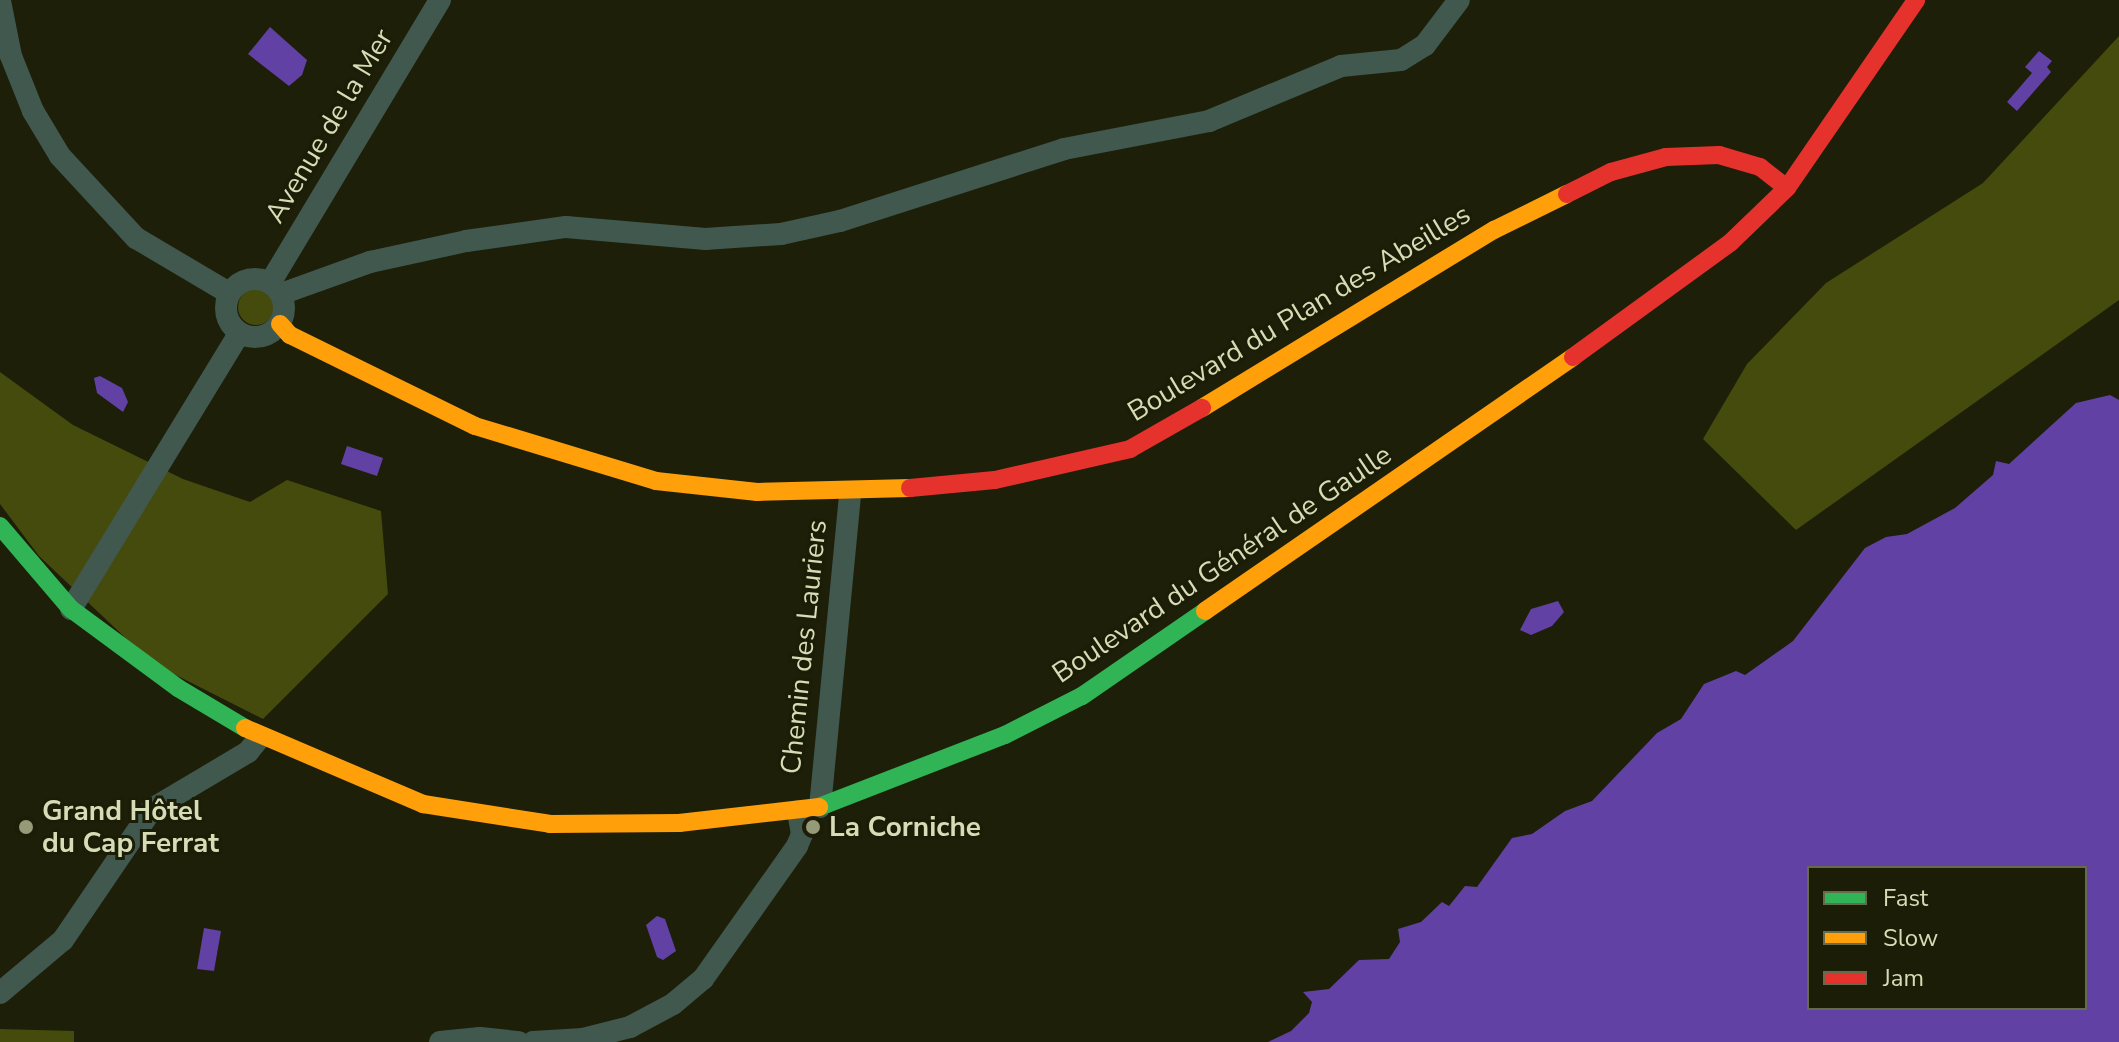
<!DOCTYPE html>
<html>
<head>
<meta charset="utf-8">
<style>
  body { margin:0 }
  #map { position:relative; width:2119px; height:1042px; overflow:hidden; background:#1d1f09; font-family:"Nunito Sans",sans-serif }
  div>[style] { position:absolute }
  .green>* { inset:0; background:#454a0d }
  .round { border-radius:50% }
  .water>* { inset:0; background:#6241a4 }
  .street>* { height:22px; margin:-11px; padding:0 11px; transform-origin:11px; border-radius:11px; background:#41584e }
  .street>.ring { margin:-11px; padding:0; box-sizing:content-box; background:none; border:22px solid #41584e; border-radius:50% }
  .fast>* { height:18px; margin:-9px; padding:0 9px; transform-origin:9px; border-radius:9px; background:#30b455 }
  .slow>* { height:18px; margin:-9px; padding:0 9px; transform-origin:9px; border-radius:9px; background:#ff9f0a }
  .jam>* { height:18px; margin:-9px; padding:0 9px; transform-origin:9px; border-radius:9px; background:#e5322d }
  .dots>* { width:22px; height:22px; translate:-50% -50%; box-sizing:border-box; border:4px solid #1b1d06; border-radius:50% }
  span { translate:-50% -50%; white-space:nowrap; text-align:center; line-height:1.15; -webkit-text-stroke:6px #1b1d06; paint-order:stroke }
  .street-label { font-size:28px; color:#d6dcb6 }
  .poi-label { font-size:28px; color:#d6dcb6; font-weight:700 }
  .left { translate:0 -50%; text-align:left }
  .legend { position:absolute; left:1807px; top:866px; width:280px; height:144px; box-sizing:border-box; background:#1b1d06; border:2px solid #66694c; margin:0; padding:10px 14px; list-style:none; font-size:24px; color:#d6dcb6 }
  .legend li { display:flex; align-items:center; gap:16px; height:40px }
  .legend b { width:40px; border:2px solid #66694c }
</style>
</head>
<body>
<div id="map">
  <div class="green">
    <i style="clip-path:polygon(2119px 36px,2119px 300px,1796px 530px,1703px 439px,1747px 364px,1826px 283px,1983px 183px)"></i>
    <i class="round" style="left:238px;top:289px;width:36px;height:36px"></i>
    <i style="clip-path:polygon(0 372px,73px 425px,183px 479px,250px 502px,287px 480px,381px 511px,388px 594px,263px 719px,152px 663px,39px 556px,0 504px)"></i>
    <i style="clip-path:polygon(0 1029px,74px 1031px,74px 1042px,0 1042px)"></i>
  </div>
  <div class="water">
    <i style="clip-path:polygon(270px 27px,307px 60px,302px 75px,289px 86px,248px 54px)"></i>
    <i style="clip-path:polygon(2039px 51px,2052px 61px,2047px 67px,2051px 72px,2017px 111px,2007px 102px,2032px 73px,2025px 67px)"></i>
    <i style="clip-path:polygon(100px 376px,122px 388px,128px 402px,123px 412px,97px 393px,94px 378px)"></i>
    <i style="clip-path:polygon(evenodd,2110px 395px,2119px 400px,2119px 1042px,1268px 1042px,1291px 1031px,1309px 1013px,1312px 1002px,1303px 992px,1329px 989px,1359px 960px,1389px 959px,1400px 942px,1398px 929px,1421px 922px,1442px 902px,1449px 906px,1465px 886px,1477px 887px,1512px 838px,1532px 834px,1565px 811px,1592px 801px,1657px 733px,1681px 719px,1704px 684px,1736px 671px,1745px 675px,1793px 641px,1865px 548px,1886px 537px,1907px 534px,1955px 508px,1993px 475px,1996px 461px,2009px 464px,2076px 403px,2110px 395px,1809px 868px,2085px 868px,2085px 1008px,1809px 1008px,1809px 868px)"></i>
    <i style="clip-path:polygon(347px 446px,383px 458px,377px 476px,341px 464px)"></i>
    <i style="clip-path:polygon(1558px 601px,1564px 612px,1552px 626px,1531px 635px,1520px 630px,1531px 609px)"></i>
    <i style="clip-path:polygon(657px 916px,665px 919px,676px 951px,663px 960px,657px 957px,646px 925px)"></i>
    <i style="clip-path:polygon(204px 928px,221px 931px,214px 971px,197px 969px)"></i>
  </div>
  <div class="street">
    <i style="left:0;top:1px;width:56px;rotate:78.7deg"></i>
    <i style="left:11px;top:56px;width:59px;rotate:68.2deg"></i>
    <i style="left:33px;top:111px;width:52px;rotate:59deg"></i>
    <i style="left:60px;top:156px;width:112px;rotate:47.2deg"></i>
    <i style="left:136px;top:238px;width:108px;rotate:30.6deg"></i>
    <i class="ring" style="left:226px;top:279px;width:36px;height:36px"></i>
    <i style="left:270px;top:283px;width:330px;rotate:-59deg"></i>
    <i style="left:281px;top:294px;width:95px;rotate:-19.8deg"></i>
    <i style="left:370px;top:262px;width:98px;rotate:-12.3deg"></i>
    <i style="left:466px;top:241px;width:101px;rotate:-8deg"></i>
    <i style="left:566px;top:227px;width:140px;rotate:4.9deg"></i>
    <i style="left:705px;top:239px;width:76px;rotate:-3.8deg"></i>
    <i style="left:781px;top:234px;width:60px;rotate:-12.4deg"></i>
    <i style="left:840px;top:221px;width:235px;rotate:-17.8deg"></i>
    <i style="left:1064px;top:149px;width:148px;rotate:-10.9deg"></i>
    <i style="left:1209px;top:121px;width:143px;rotate:-22.6deg"></i>
    <i style="left:1341px;top:66px;width:60px;rotate:-5.7deg"></i>
    <i style="left:1401px;top:60px;width:28px;rotate:-32deg"></i>
    <i style="left:1425px;top:45px;width:56px;rotate:-52.9deg"></i>
    <i style="left:71px;top:609px;width:322px;rotate:-58.6deg"></i>
    <i style="left:820px;top:807px;width:315px;rotate:-84.5deg"></i>
    <i style="left:0;top:993px;width:82px;rotate:-40.1deg"></i>
    <i style="left:63px;top:940px;width:158px;rotate:-55.8deg"></i>
    <i style="left:152px;top:809px;width:112px;rotate:-30.7deg"></i>
    <i style="left:248px;top:752px;width:19px;rotate:-51deg"></i>
    <i style="left:440px;top:1042px;width:40px;rotate:-5.7deg"></i>
    <i style="left:480px;top:1038px;width:39px;rotate:6deg"></i>
    <i style="left:533px;top:1042px;width:50px;rotate:-3.4deg"></i>
    <i style="left:583px;top:1039px;width:49px;rotate:-14.3deg"></i>
    <i style="left:630px;top:1027px;width:49px;rotate:-28.1deg"></i>
    <i style="left:673px;top:1004px;width:39px;rotate:-40deg"></i>
    <i style="left:703px;top:979px;width:163px;rotate:-54.7deg"></i>
    <i style="left:797px;top:846px;width:13px;rotate:-67deg"></i>
    <i style="left:802px;top:834px;width:23px;rotate:-100deg"></i>
  </div>
  <div class="fast">
    <i style="left:0;top:526px;width:109px;rotate:49.5deg"></i>
    <i style="left:71px;top:609px;width:133px;rotate:36.4deg"></i>
    <i style="left:178px;top:688px;width:78px;rotate:30.8deg"></i>
    <i style="left:819px;top:807px;width:199px;rotate:-21.2deg"></i>
    <i style="left:1005px;top:735px;width:86px;rotate:-26.9deg"></i>
    <i style="left:1082px;top:696px;width:150px;rotate:-34.6deg"></i>
  </div>
  <div class="slow">
    <i style="left:280px;top:324px;width:15px;rotate:48deg"></i>
    <i style="left:290px;top:335px;width:206px;rotate:26.2deg"></i>
    <i style="left:475px;top:426px;width:189px;rotate:16.9deg"></i>
    <i style="left:656px;top:481px;width:102px;rotate:6.2deg"></i>
    <i style="left:757px;top:492px;width:153px;rotate:-1.5deg"></i>
    <i style="left:1202px;top:408px;width:342px;rotate:-31.4deg"></i>
    <i style="left:1494px;top:230px;width:81px;rotate:-26.3deg"></i>
    <i style="left:1205px;top:611px;width:447px;rotate:-34.6deg"></i>
    <i style="left:245px;top:728px;width:194px;rotate:23.1deg"></i>
    <i style="left:423px;top:804px;width:129px;rotate:8.9deg"></i>
    <i style="left:550px;top:824px;width:129px;rotate:-0.4deg"></i>
    <i style="left:679px;top:823px;width:141px;rotate:-6.5deg"></i>
  </div>
  <div class="jam">
    <i style="left:1567px;top:194px;width:49px;rotate:-26.6deg"></i>
    <i style="left:1611px;top:172px;width:57px;rotate:-15.3deg"></i>
    <i style="left:1666px;top:157px;width:53px;rotate:-2.2deg"></i>
    <i style="left:1719px;top:155px;width:43px;rotate:16.3deg"></i>
    <i style="left:1760px;top:167px;width:34px;rotate:38deg"></i>
    <i style="left:1573px;top:357px;width:195px;rotate:-36deg"></i>
    <i style="left:1731px;top:242px;width:78px;rotate:-44deg"></i>
    <i style="left:1787px;top:188px;width:228px;rotate:-55.5deg"></i>
    <i style="left:910px;top:488px;width:85px;rotate:-5.4deg"></i>
    <i style="left:995px;top:480px;width:139px;rotate:-12.9deg"></i>
    <i style="left:1130px;top:449px;width:83px;rotate:-29.7deg"></i>
  </div>
  <div class="dots">
    <i style="left:26px;top:827px;background:#959a79"></i>
    <i style="left:813px;top:827px;background:#959a79"></i>
  </div>
  <div class="street-label">
    <span style="left:329px;top:126px;rotate:-59deg">Avenue de la Mer</span>
    <span style="left:1299px;top:313px;rotate:-31deg">Boulevard du Plan des Abeilles</span>
    <span style="left:1222px;top:564px;rotate:-34deg">Boulevard du Général de Gaulle</span>
    <span style="left:804px;top:647px;rotate:-84deg">Chemin des Lauriers</span>
  </div>
  <div class="poi-label">
    <span class="left" style="left:42px;top:827px">Grand Hôtel<br>du Cap Ferrat</span>
    <span class="left" style="left:829px;top:827px">La Corniche</span>
  </div>
  <ul class="legend">
  <li><b style="height:10px;background:#30b455"></b>Fast</li>
  <li><b style="height:10px;background:#ff9f0a"></b>Slow</li>
  <li><b style="height:10px;background:#e5322d"></b>Jam</li>
  </ul>
</div>
</body>
</html>
